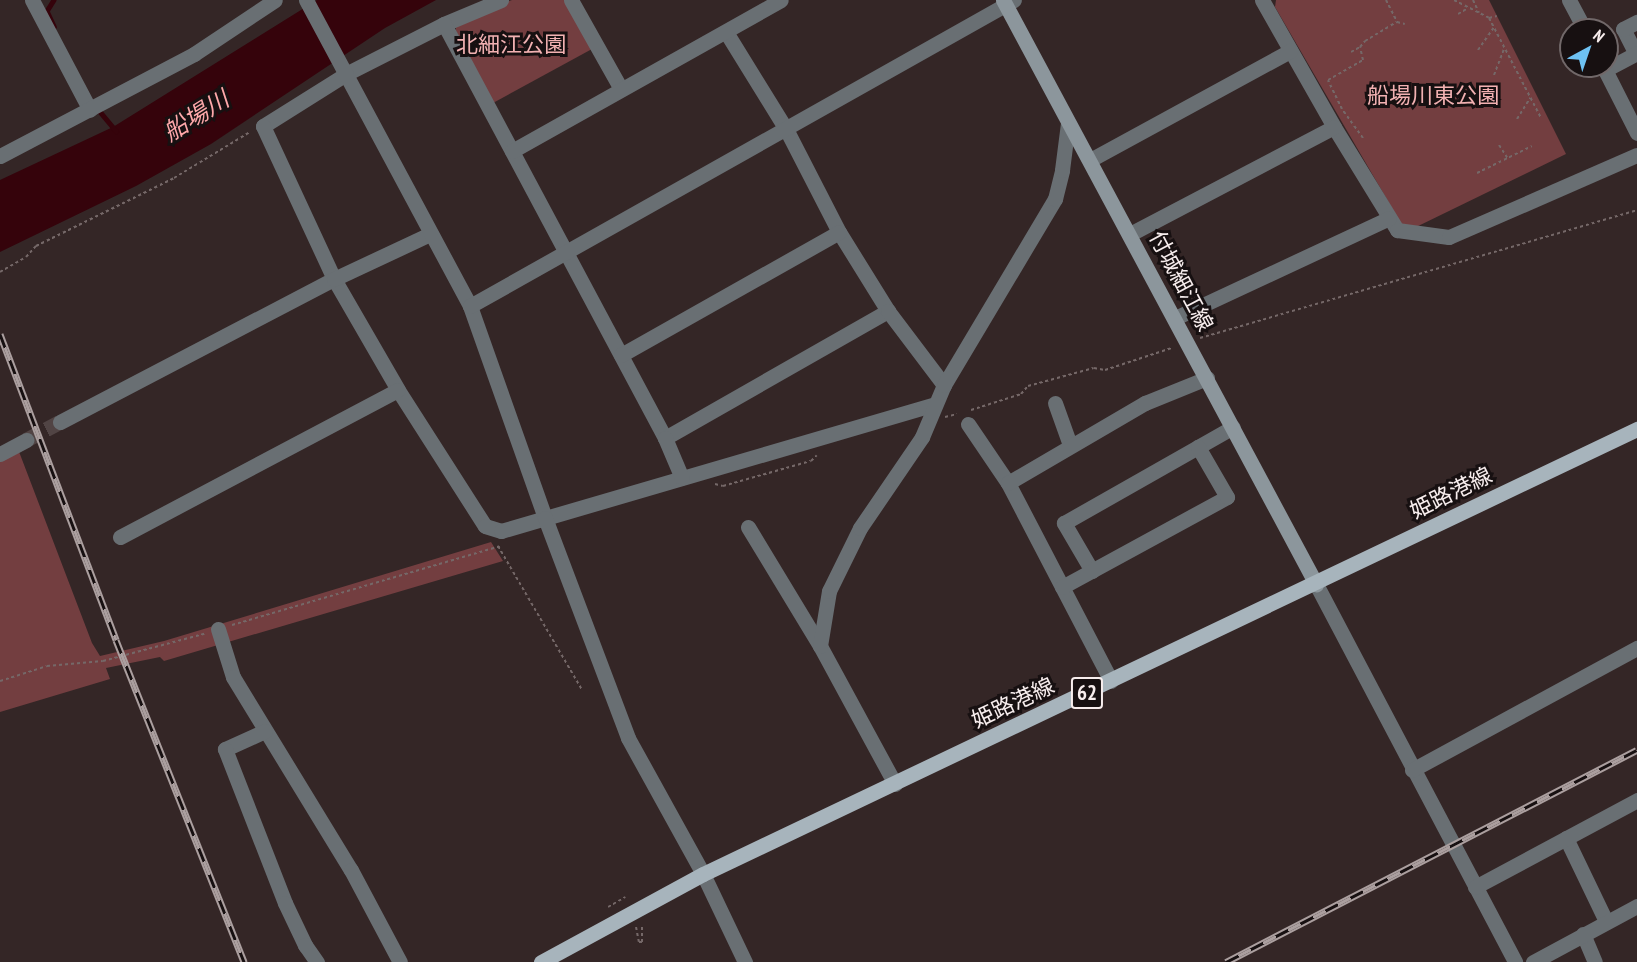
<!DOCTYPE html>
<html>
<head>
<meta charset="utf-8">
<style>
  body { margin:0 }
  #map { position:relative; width:1637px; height:962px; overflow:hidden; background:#342626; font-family:"PT Sans Narrow","Noto Sans JP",sans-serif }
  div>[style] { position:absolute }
  .green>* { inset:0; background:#733e40 }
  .water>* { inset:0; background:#35030b }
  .stream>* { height:4.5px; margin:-2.25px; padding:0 2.25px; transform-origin:2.25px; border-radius:2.25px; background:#35030b }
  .minor-tunnel>* { height:15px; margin-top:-7.5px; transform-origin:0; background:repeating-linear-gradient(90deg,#514444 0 15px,transparent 0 23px) }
  .path>* { height:2px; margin-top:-1px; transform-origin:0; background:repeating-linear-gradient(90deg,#756868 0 3px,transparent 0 6px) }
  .minor>* { height:15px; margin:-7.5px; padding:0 7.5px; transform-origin:7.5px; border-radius:7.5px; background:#696f73 }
  .tertiary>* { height:15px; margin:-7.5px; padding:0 7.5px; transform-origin:7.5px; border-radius:7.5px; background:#696f73 }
  .secondary>* { height:15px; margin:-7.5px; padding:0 7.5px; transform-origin:7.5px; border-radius:7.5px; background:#8c969c }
  .primary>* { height:15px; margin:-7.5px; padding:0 7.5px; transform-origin:7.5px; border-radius:7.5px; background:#a7b4bc }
  .rail>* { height:7px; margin-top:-3.5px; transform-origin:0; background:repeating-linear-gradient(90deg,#171011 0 14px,#ab9f9f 0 28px); box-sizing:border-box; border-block:2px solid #ab9f9f }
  span { translate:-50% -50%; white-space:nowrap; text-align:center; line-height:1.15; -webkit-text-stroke:6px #171011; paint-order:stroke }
  .shield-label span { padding:2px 4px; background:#171011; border:2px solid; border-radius:4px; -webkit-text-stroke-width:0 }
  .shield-label { font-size:21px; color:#f7eded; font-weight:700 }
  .park-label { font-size:22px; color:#f2b1b2 }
  .street-label { font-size:22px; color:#f7eded }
  .water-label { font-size:24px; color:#fea8aa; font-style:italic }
  .north { position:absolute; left:1559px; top:18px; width:60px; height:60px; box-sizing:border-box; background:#171011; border:2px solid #716869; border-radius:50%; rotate:40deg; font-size:16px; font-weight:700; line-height:24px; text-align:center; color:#f7eded }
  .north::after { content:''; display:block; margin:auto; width:21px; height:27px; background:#6ec2f3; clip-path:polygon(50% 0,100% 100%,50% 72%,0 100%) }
</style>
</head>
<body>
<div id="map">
  <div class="green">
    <i style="clip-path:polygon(512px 0,566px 0,592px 49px,493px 103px,456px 31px,456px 26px,462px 20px)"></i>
    <i style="clip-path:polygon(1276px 0,1489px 0,1566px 154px,1412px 229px,1403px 227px,1275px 7px)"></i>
    <i style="clip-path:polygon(18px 449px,92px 643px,100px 656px,164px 641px,491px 542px,503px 561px,164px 661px,160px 657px,106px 668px,110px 679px,0 712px,0 459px)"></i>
  </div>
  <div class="water">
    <i style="clip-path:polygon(317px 0,436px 0,385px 28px,211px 144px,136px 186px,0 252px,0 180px,113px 127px)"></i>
  </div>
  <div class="stream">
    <i style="left:54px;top:0;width:13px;rotate:122deg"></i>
    <i style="left:47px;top:11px;width:17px;rotate:65deg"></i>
    <i style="left:97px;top:108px;width:30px;rotate:50deg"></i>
  </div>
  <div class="minor-tunnel">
    <i style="left:26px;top:440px;width:38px;rotate:-28deg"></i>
  </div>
  <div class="path">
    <i style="left:1386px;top:0;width:25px;rotate:63deg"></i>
    <i style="left:1454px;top:0;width:39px;rotate:27deg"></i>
    <i style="left:1489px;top:18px;width:8px;rotate:-14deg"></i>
    <i style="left:1473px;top:0;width:14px;rotate:65deg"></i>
    <i style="left:1458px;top:14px;width:12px;rotate:-31deg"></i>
    <i style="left:1489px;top:18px;width:113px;rotate:62.5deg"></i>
    <i style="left:1478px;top:50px;width:28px;rotate:-55deg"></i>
    <i style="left:1351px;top:52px;width:10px;rotate:-29deg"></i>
    <i style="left:1494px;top:75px;width:28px;rotate:-69deg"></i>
    <i style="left:1517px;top:119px;width:25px;rotate:-58deg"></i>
    <i style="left:1363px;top:138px;width:36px;rotate:-126deg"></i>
    <i style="left:1342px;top:109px;width:32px;rotate:-116deg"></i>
    <i style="left:1328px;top:80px;width:40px;rotate:-29.7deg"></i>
    <i style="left:1363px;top:60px;width:13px;rotate:-103deg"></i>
    <i style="left:1360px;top:47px;width:8px;rotate:-50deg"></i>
    <i style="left:1365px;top:41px;width:37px;rotate:-31deg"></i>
    <i style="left:1397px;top:22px;width:8px;rotate:14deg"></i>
    <i style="left:1499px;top:145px;width:17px;rotate:57deg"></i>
    <i style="left:1477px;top:173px;width:61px;rotate:-26.1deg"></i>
    <i style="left:0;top:272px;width:30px;rotate:-30deg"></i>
    <i style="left:26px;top:257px;width:15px;rotate:-48deg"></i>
    <i style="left:36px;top:246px;width:154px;rotate:-26.2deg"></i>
    <i style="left:174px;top:178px;width:89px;rotate:-31.2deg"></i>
    <i style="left:1200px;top:338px;width:455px;rotate:-16.3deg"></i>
    <i style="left:971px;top:410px;width:52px;rotate:-17.7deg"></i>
    <i style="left:1021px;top:394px;width:11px;rotate:-49deg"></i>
    <i style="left:1028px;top:386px;width:68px;rotate:-15.3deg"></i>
    <i style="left:1094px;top:368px;width:11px;rotate:10deg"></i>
    <i style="left:1105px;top:370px;width:71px;rotate:-18.2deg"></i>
    <i style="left:945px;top:417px;width:12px;rotate:-14deg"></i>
    <i style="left:715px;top:484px;width:8px;rotate:14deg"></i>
    <i style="left:723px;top:486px;width:91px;rotate:-15.9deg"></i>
    <i style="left:811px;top:461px;width:8px;rotate:-45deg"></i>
    <i style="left:498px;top:546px;width:167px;rotate:59.7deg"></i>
    <i style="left:232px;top:625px;width:279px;rotate:-16.4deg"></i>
    <i style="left:0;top:681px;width:49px;rotate:-17.7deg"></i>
    <i style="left:47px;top:666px;width:56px;rotate:-5.1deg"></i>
    <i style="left:103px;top:661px;width:105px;rotate:-15deg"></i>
    <i style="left:608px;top:907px;width:20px;rotate:-30deg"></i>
    <i style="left:636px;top:927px;width:15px;rotate:79deg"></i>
    <i style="left:639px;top:942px;width:3px"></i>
    <i style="left:642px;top:942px;width:18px;rotate:-90deg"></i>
  </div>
  <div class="minor">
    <i style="left:32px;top:0;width:124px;rotate:62.2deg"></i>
    <i style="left:501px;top:0;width:62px;rotate:157.2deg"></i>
    <i style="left:444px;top:24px;width:110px;rotate:153deg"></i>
    <i style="left:346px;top:74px;width:98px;rotate:147.9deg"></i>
    <i style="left:263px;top:126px;width:169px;rotate:65.1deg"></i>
    <i style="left:334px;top:279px;width:128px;rotate:60deg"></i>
    <i style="left:398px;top:390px;width:161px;rotate:57.4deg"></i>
    <i style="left:485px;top:526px;width:17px;rotate:17deg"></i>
    <i style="left:501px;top:531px;width:452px;rotate:-16.3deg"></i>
    <i style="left:571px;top:0;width:102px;rotate:60.7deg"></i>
    <i style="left:1262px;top:0;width:146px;rotate:60.4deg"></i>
    <i style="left:1334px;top:127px;width:121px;rotate:58.5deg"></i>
    <i style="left:1397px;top:230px;width:52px;rotate:7.7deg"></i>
    <i style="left:1449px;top:237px;width:205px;rotate:-23.6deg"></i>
    <i style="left:444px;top:24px;width:469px;rotate:61.9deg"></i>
    <i style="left:665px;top:438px;width:257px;rotate:-29.7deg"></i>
    <i style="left:726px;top:32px;width:114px;rotate:58.3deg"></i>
    <i style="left:786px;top:129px;width:116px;rotate:62.8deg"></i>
    <i style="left:839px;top:232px;width:93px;rotate:58.2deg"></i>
    <i style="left:888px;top:311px;width:93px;rotate:52.9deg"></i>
    <i style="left:1636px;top:54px;width:28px;rotate:-117deg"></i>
    <i style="left:1623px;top:29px;width:16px;rotate:-27deg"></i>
    <i style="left:1605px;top:70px;width:36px;rotate:-28deg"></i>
    <i style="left:512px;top:151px;width:308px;rotate:-29.3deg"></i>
    <i style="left:0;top:156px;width:219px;rotate:-27.7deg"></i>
    <i style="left:194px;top:54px;width:97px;rotate:-33.7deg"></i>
    <i style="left:1090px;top:160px;width:228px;rotate:-28.6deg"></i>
    <i style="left:1130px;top:234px;width:230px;rotate:-27.7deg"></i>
    <i style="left:1175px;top:318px;width:236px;rotate:-25deg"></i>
    <i style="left:621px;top:355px;width:250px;rotate:-29.4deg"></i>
    <i style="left:1055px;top:403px;width:45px;rotate:70.3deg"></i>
    <i style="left:60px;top:422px;width:309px;rotate:-27.6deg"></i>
    <i style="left:334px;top:279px;width:106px;rotate:-25.1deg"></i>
    <i style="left:968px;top:424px;width:71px;rotate:55.9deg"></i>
    <i style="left:1008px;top:483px;width:223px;rotate:62.5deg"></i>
    <i style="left:665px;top:438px;width:43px;rotate:67deg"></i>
    <i style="left:0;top:454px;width:30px;rotate:-28deg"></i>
    <i style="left:1008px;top:483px;width:159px;rotate:-30.3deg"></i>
    <i style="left:1145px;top:403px;width:67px;rotate:-22deg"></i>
    <i style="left:748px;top:527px;width:139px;rotate:58.8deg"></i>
    <i style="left:120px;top:537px;width:314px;rotate:-27.9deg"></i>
    <i style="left:1092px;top:571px;width:56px;rotate:-120.3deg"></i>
    <i style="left:1064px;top:523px;width:194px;rotate:-29.6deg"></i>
    <i style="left:1316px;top:584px;width:427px;rotate:62.2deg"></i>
    <i style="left:1062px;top:587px;width:188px;rotate:-28.6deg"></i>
    <i style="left:1227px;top:497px;width:58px;rotate:-120.1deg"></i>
    <i style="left:218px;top:629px;width:50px;rotate:72.6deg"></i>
    <i style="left:233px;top:677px;width:226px;rotate:58.6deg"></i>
    <i style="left:351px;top:870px;width:104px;rotate:62deg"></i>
    <i style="left:265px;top:731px;width:44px;rotate:155.8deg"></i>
    <i style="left:225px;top:749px;width:165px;rotate:68.7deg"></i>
    <i style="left:285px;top:903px;width:47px;rotate:64.5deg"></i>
    <i style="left:305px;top:945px;width:21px;rotate:55deg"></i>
    <i style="left:1412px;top:770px;width:256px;rotate:-28.5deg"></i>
    <i style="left:895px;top:784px;width:157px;rotate:-118.5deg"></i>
    <i style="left:820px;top:646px;width:56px;rotate:-80.7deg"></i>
    <i style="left:829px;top:591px;width:70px;rotate:-63.8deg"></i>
    <i style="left:860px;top:528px;width:110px;rotate:-55.7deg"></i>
    <i style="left:922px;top:437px;width:56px;rotate:-67.1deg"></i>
    <i style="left:944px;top:385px;width:217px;rotate:-59.2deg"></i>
    <i style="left:1055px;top:199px;width:30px;rotate:-76deg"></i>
    <i style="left:1062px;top:170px;width:47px;rotate:-82.7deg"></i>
    <i style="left:1566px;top:838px;width:92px;rotate:64.3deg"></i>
    <i style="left:1475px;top:887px;width:184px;rotate:-28.2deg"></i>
    <i style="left:1583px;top:934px;width:30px;rotate:67deg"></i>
    <i style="left:1533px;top:962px;width:118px;rotate:-28.3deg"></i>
  </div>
  <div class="tertiary">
    <i style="left:306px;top:0;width:347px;rotate:61.8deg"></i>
    <i style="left:470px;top:306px;width:225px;rotate:70.5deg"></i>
    <i style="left:545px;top:518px;width:235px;rotate:69.3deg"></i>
    <i style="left:628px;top:738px;width:155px;rotate:61.1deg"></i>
    <i style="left:703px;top:874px;width:98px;rotate:64.5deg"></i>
    <i style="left:1569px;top:0;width:34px;rotate:62deg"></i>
    <i style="left:1603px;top:66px;width:75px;rotate:63.1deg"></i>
    <i style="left:470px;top:306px;width:624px;rotate:-29.36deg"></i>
  </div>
  <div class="secondary">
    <i style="left:1003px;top:0;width:663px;rotate:61.81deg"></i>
  </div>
  <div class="primary">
    <i style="left:541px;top:962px;width:184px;rotate:-28.5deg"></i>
    <i style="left:703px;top:874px;width:1035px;rotate:-25.48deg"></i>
  </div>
  <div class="rail">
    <i style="left:0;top:334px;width:327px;rotate:69.2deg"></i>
    <i style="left:116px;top:640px;width:347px;rotate:68.3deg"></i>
    <i style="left:1226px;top:962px;width:462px;rotate:-27.3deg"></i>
  </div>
  <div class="shield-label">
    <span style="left:1087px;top:693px">62</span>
  </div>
  <div class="park-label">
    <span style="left:511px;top:45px">北細江公園</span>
    <span style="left:1433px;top:96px">船場川東公園</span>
  </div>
  <div class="street-label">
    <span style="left:1181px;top:281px;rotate:62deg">付城細江線</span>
    <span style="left:1451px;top:493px;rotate:-26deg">姫路港線</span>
    <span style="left:1013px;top:703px;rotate:-25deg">姫路港線</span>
  </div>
  <div class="water-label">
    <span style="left:196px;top:116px;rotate:-32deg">船場川</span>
  </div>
  <div class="north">N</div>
</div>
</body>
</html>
